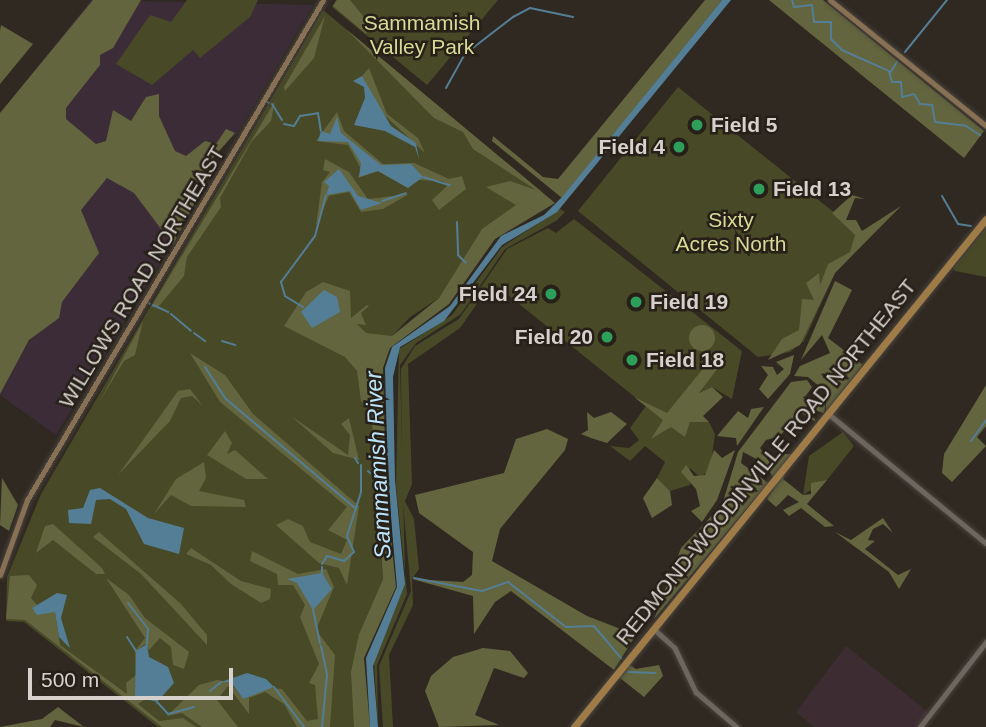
<!DOCTYPE html>
<html>
<head>
<meta charset="utf-8">
<style>
  body { margin:0 }
  #map { position:relative; width:986px; height:727px; overflow:hidden; background:#302922; font-family:Arial,sans-serif }
  div>[style] { position:absolute }
  .commercial>* { inset:0; background:#3c2c38 }
  .education>* { inset:0; background:#3e2c33 }
  .green>* { inset:0; background:#474927 }
  .forest>* { inset:0; background:#63653e }
  .round { border-radius:50% }
  .water>* { inset:0; background:#547e95 }
  .stream>* { height:2px; margin:-1px; padding:0 1px; transform-origin:1px; border-radius:1px; background:#547e95 }
  .roads { filter:drop-shadow(0 0 2px #49443d) drop-shadow(0 0 2px #49443d) }
  .tertiary>* { height:4.5px; margin:-2.25px; padding:0 2.25px; transform-origin:2.25px; border-radius:2.25px; background:#6e665e }
  .secondary>* { height:5px; margin:-2.5px; padding:0 2.5px; transform-origin:2.5px; border-radius:2.5px; background:#877053 }
  .primary>* { height:7px; margin:-3.5px; padding:0 3.5px; transform-origin:3.5px; border-radius:3.5px; background:#9f7b48 }
  .dots>* { width:19px; height:19px; translate:-50% -50%; box-sizing:border-box; border:4px solid #262018; border-radius:50% }
  span { translate:-50% -50%; white-space:nowrap; text-align:center; line-height:1.15; -webkit-text-stroke:5px #262018; paint-order:stroke }
  .park-label { font-size:21px; color:#d7da96 }
  .poi-label { font-size:21px; color:#d6d1cc; font-weight:700 }
  .left { translate:0 -50%; text-align:left }
  .right { translate:-100% -50%; text-align:right }
  .street-label { font-size:21px; color:#d6d1cc }
  .water-label { font-size:23px; color:#bbe4fb; font-style:italic }
  .scale { position:absolute; left:28px; top:668px; width:205px; height:32px; box-sizing:border-box; border:4px solid #d6d1cc; border-top:0; padding-left:9px; font-size:21px; line-height:24px; white-space:nowrap; color:#d6d1cc; -webkit-text-stroke:5px #262018; paint-order:stroke }
</style>
</head>
<body>
<div id="map">
  <div class="commercial">
    <i style="clip-path:polygon(91px 0,313px 5px,237px 134px,184px 168px,179px 231px,56px 435px,0 395px,0 384px,91px 252px,0 114px)"></i>
  </div>
  <div class="education">
    <i style="clip-path:polygon(846px 646px,928px 712px,917px 727px,814px 727px,796px 712px)"></i>
  </div>
  <div class="green">
    <i style="clip-path:polygon(187px 0,258px 0,250px 17px,200px 58px,193px 50px,152px 85px,116px 64px,150px 15px,171px 22px)"></i>
    <i style="clip-path:polygon(336px 0,498px 0,427px 85px,332px 7px)"></i>
    <i style="clip-path:polygon(323px 10px,542px 192px,476px 246px,439px 298px,410px 317px,382px 347px,375px 481px,383px 579px,359px 634px,354px 727px,158px 727px,24px 622px,6px 621px,7px 577px,41px 494px)"></i>
    <i style="clip-path:polygon(678px 87px,867px 239px,835px 273px,804px 341px,790px 352px,758px 357px,578px 211px)"></i>
    <i style="clip-path:polygon(560px 209px,565px 212px,556px 221px,505px 249px,461px 314px,416px 343px,400px 365px,405px 574px,396px 486px,399px 349px,452px 315px,502px 247px)"></i>
    <i style="clip-path:polygon(574px 219px,742px 351px,732px 399px,712px 387px,699px 393px,712px 374px,691px 398px,703px 406px,687px 408px,672px 421px,685px 436px,690px 422px,709px 422px,715px 434px,710px 470px,700px 477px,690px 468px,690px 485px,670px 491px,657px 478px,665px 462px,645px 446px,630px 461px,610px 446px,629px 448px,639px 440px,630px 428px,646px 406px,492px 282px,460px 328px,408px 364px,412px 484px,405px 501px,414px 519px,419px 569px,412px 579px,413px 605px,389px 655px,393px 727px,383px 727px,379px 666px,411px 591px,402px 493px,401px 369px,415px 346px,459px 319px,507px 249px,548px 228px,556px 233px)"></i>
    <i style="clip-path:polygon(986px 227px,986px 277px,955px 271px,953px 268px)"></i>
    <i style="clip-path:polygon(843px 432px,854px 446px,827px 480px,803px 495px,809px 456px)"></i>
    <i style="clip-path:polygon(405px 575px,407px 594px,377px 665px,378px 727px,374px 663px)"></i>
  </div>
  <div class="forest">
    <i style="clip-path:polygon(93px 0,141px 0,113px 48px,100px 55px,100px 65px,66px 108px,66px 119px,96px 144px,106px 141px,113px 110px,131px 121px,146px 97px,159px 94px,159px 116px,175px 151px,186px 156px,205px 141px,216px 144px,226px 129px,235px 133px,205px 167px,201px 191px,173px 245px,134px 193px,107px 178px,81px 210px,99px 253px,62px 302px,59px 318px,29px 340px,0 394px,0 113px)"></i>
    <i style="clip-path:polygon(337px 0,350px 0,368px 22px,366px 34px,333px 6px)"></i>
    <i style="clip-path:polygon(705px 0,722px 0,562px 198px,492px 141px,493px 136px,543px 177px,558px 179px)"></i>
    <i style="clip-path:polygon(769px 0,823px 0,984px 131px,964px 158px)"></i>
    <i style="clip-path:polygon(325px 16px,314px 58px,285px 91px,284px 87px)"></i>
    <i style="clip-path:polygon(1px 25px,33px 44px,0 84px,0 31px)"></i>
    <i style="clip-path:polygon(346px 29px,555px 203px,495px 239px,449px 304px,390px 348px,383px 368px,386px 487px,396px 587px,364px 658px,370px 727px,354px 727px,351px 672px,359px 634px,383px 579px,371px 409px,361px 401px,357px 371px,345px 357px,284px 326px,306px 292px,323px 282px,350px 291px,351px 318px,367px 305px,369px 306px,361px 313px,366px 325px,357px 324px,366px 333px,392px 336px,439px 298px,482px 229px,516px 205px,486px 187px,510px 181px,536px 190px,473px 149px,463px 132px,434px 118px)"></i>
    <i style="clip-path:polygon(369px 68px,387px 114px,418px 138px,425px 153px,376px 107px,362px 76px)"></i>
    <i style="clip-path:polygon(275px 101px,271px 121px,252px 141px,220px 198px,221px 207px,187px 257px,184px 276px,159px 306px,151px 307px)"></i>
    <i style="clip-path:polygon(337px 112px,344px 131px,383px 164px,414px 163px,449px 179px,462px 176px,466px 189px,439px 210px,432px 200px,447px 186px,443px 181px,418px 180px,408px 188px,378px 171px,358px 178px,361px 169px,348px 145px,316px 141px)"></i>
    <i style="clip-path:polygon(325px 159px,349px 172px,368px 199px,409px 194px,383px 209px,361px 212px,349px 192px,329px 196px,316px 226px,322px 182px,330px 172px,323px 170px)"></i>
    <i style="clip-path:polygon(852px 195px,865px 199px,855px 198px,846px 220px,856px 220px,862px 231px,901px 206px,835px 273px,800px 345px,768px 360px,782px 339px,799px 330px,802px 299px,814px 300px,806px 283px,819px 273px,820px 285px,828px 264px,850px 252px,855px 235px,832px 213px)"></i>
    <i style="clip-path:polygon(835px 281px,852px 290px,828px 338px,863px 365px,826px 411px,826px 392px,808px 377px,794px 376px,800px 366px,830px 353px,822px 335px,801px 360px)"></i>
    <i style="clip-path:polygon(143px 321px,135px 355px,124px 361px,98px 404px)"></i>
    <i class="round" style="left:689px;top:325px;width:26px;height:26px"></i>
    <i style="clip-path:polygon(190px 353px,225px 375px,253px 414px,359px 506px,347px 585px,339px 568px,319px 563px,276px 525px,288px 519px,303px 526px,310px 542px,341px 554px,347px 540px,328px 530px,347px 507px,220px 402px)"></i>
    <i style="clip-path:polygon(714px 355px,724px 360px,699px 393px,712px 387px,723px 397px,703px 416px,709px 422px,690px 422px,685px 437px,671px 427px,651px 439px,663px 420px,634px 397px,667px 413px)"></i>
    <i style="clip-path:polygon(794px 355px,790px 374px,768px 399px,759px 389px,768px 375px,761px 366px,773px 367px,777px 375px,784px 369px,776px 362px)"></i>
    <i style="clip-path:polygon(807px 380px,812px 387px,805px 397px,814px 404px,826px 400px,824px 413px,810px 409px,816px 422px,800px 412px,780px 436px,766px 440px,760px 448px,773px 468px,782px 454px,793px 454px,773px 477px,764px 463px,743px 452px,741px 463px,768px 483px,654px 619px,681px 548px,722px 505px,738px 452px,791px 382px)"></i>
    <i style="clip-path:polygon(986px 385px,986px 426px,977px 437px,986px 446px,952px 482px,942px 473px,944px 454px)"></i>
    <i style="clip-path:polygon(190px 389px,203px 406px,192px 396px,181px 398px,170px 421px,118px 475px,178px 391px)"></i>
    <i style="clip-path:polygon(764px 407px,737px 446px,736px 438px,717px 436px,738px 411px,748px 418px,751px 409px)"></i>
    <i style="clip-path:polygon(587px 412px,594px 418px,611px 412px,627px 424px,607px 443px,591px 438px,581px 434px,588px 430px)"></i>
    <i style="clip-path:polygon(291px 416px,348px 455px,350px 435px,341px 424px,349px 418px,359px 460px,333px 453px)"></i>
    <i style="clip-path:polygon(547px 429px,568px 439px,565px 450px,500px 529px,492px 561px,587px 616px,636px 635px,614px 670px,511px 591px,495px 602px,474px 634px,473px 596px,412px 579px,463px 582px,472px 575px,473px 552px,419px 513px,415px 495px,504px 473px,516px 439px)"></i>
    <i style="clip-path:polygon(225px 431px,232px 443px,227px 454px,235px 450px,268px 479px,246px 479px,207px 455px)"></i>
    <i style="clip-path:polygon(714px 450px,722px 458px,735px 450px,717px 500px,702px 522px,691px 511px,700px 506px,696px 489px,681px 472px,686px 465px,694px 476px,705px 475px)"></i>
    <i style="clip-path:polygon(204px 462px,206px 478px,199px 491px,244px 500px,246px 507px,191px 506px,171px 495px,154px 514px,176px 479px)"></i>
    <i style="clip-path:polygon(788px 467px,783px 479px,803px 495px,811px 494px,811px 483px,827px 480px,807px 504px,834px 526px,825px 527px,801px 508px,789px 516px,783px 510px,799px 502px,788px 495px,776px 507px,767px 499px)"></i>
    <i style="clip-path:polygon(2px 478px,18px 505px,9px 531px,0 525px)"></i>
    <i style="clip-path:polygon(657px 478px,670px 491px,672px 505px,652px 518px,643px 498px)"></i>
    <i style="clip-path:polygon(883px 518px,893px 533px,883px 524px,873px 529px,868px 540px,875px 541px,865px 549px,898px 575px,911px 569px,899px 589px,889px 572px,835px 532px,851px 540px)"></i>
    <i style="clip-path:polygon(53px 524px,102px 568px,105px 574px,96px 574px,53px 540px,36px 553px,45px 526px)"></i>
    <i style="clip-path:polygon(99px 532px,181px 604px,207px 635px,207px 645px,141px 574px,93px 537px)"></i>
    <i style="clip-path:polygon(191px 548px,241px 581px,271px 589px,270px 599px,261px 603px,231px 584px,211px 565px,186px 554px)"></i>
    <i style="clip-path:polygon(252px 551px,298px 574px,326px 569px,334px 587px,316px 630px,335px 655px,330px 727px,297px 727px,284px 704px,265px 692px,249px 698px,249px 714px,228px 686px,217px 700px,238px 727px,202px 727px,182px 713px,167px 716px,199px 685px,217px 680px,230px 682px,243px 699px,262px 687px,282px 689px,307px 721px,318px 719px,315px 685px,309px 683px,319px 664px,300px 617px,305px 605px,293px 585px,278px 585px,277px 574px,250px 561px)"></i>
    <i style="clip-path:polygon(29px 575px,37px 585px,31px 598px,39px 607px,32px 609px,55px 612px,60px 645px,127px 694px,126px 683px,136px 675px,135px 651px,145px 638px,106px 578px,129px 595px,145px 618px,189px 652px,184px 669px,173px 665px,171px 647px,160px 638px,149px 650px,145px 644px,137px 651px,140px 678px,135px 696px,146px 699px,138px 704px,159px 721px,183px 718px,196px 727px,162px 727px,25px 620px,6px 619px,10px 576px)"></i>
    <i style="clip-path:polygon(483px 648px,510px 651px,528px 673px,524px 678px,494px 668px,475px 715px,499px 725px,439px 727px,425px 691px,431px 676px,453px 657px)"></i>
    <i style="clip-path:polygon(628px 664px,636px 669px,659px 665px,663px 676px,644px 697px,620px 678px,607px 689px)"></i>
    <i style="clip-path:polygon(58px 707px,84px 727px,55px 720px,50px 727px,0 727px,42px 719px)"></i>
  </div>
  <div class="water">
    <i style="clip-path:polygon(722px 0,731px 0,557px 212px,502px 245px,444px 321px,400px 347px,393px 377px,395px 480px,405px 584px,373px 666px,378px 727px,370px 727px,366px 658px,397px 587px,388px 483px,385px 368px,392px 347px,450px 306px,501px 236px,544px 215px,563px 196px)"></i>
    <i style="clip-path:polygon(362px 76px,391px 126px,416px 143px,419px 159px,415px 147px,385px 131px,354px 125px,365px 98px,364px 87px,353px 81px)"></i>
    <i style="clip-path:polygon(337px 117px,341px 133px,381px 165px,411px 164px,423px 177px,408px 188px,378px 171px,359px 177px,361px 163px,348px 142px,318px 141px,321px 131px,330px 134px)"></i>
    <i style="clip-path:polygon(339px 169px,358px 196px,382px 203px,361px 210px,350px 191px,326px 195px,329px 186px,324px 182px)"></i>
    <i style="clip-path:polygon(324px 290px,337px 297px,340px 312px,312px 328px,301px 312px)"></i>
    <i style="clip-path:polygon(100px 488px,148px 518px,184px 528px,179px 554px,144px 544px,126px 509px,110px 499px,96px 500px,91px 524px,69px 523px,68px 510px,83px 508px,90px 490px)"></i>
    <i style="clip-path:polygon(322px 573px,332px 589px,313px 610px,297px 583px,287px 579px)"></i>
    <i style="clip-path:polygon(57px 593px,67px 595px,61px 618px,70px 648px,59px 637px,55px 612px,37px 615px,32px 608px)"></i>
    <i style="clip-path:polygon(147px 644px,149px 657px,168px 667px,174px 683px,157px 702px,135px 696px,136px 651px)"></i>
    <i style="clip-path:polygon(247px 673px,266px 679px,274px 687px,243px 699px,231px 682px,221px 682px)"></i>
  </div>
  <div class="stream">
    <i style="left:792px;top:0;width:7px;rotate:74deg"></i>
    <i style="left:794px;top:7px;width:18px;rotate:-6deg"></i>
    <i style="left:812px;top:5px;width:17px;rotate:83deg"></i>
    <i style="left:814px;top:22px;width:17px"></i>
    <i style="left:831px;top:22px;width:17px;rotate:90deg"></i>
    <i style="left:831px;top:39px;width:16px;rotate:45deg"></i>
    <i style="left:842px;top:50px;width:51px;rotate:24.1deg"></i>
    <i style="left:889px;top:71px;width:11px;rotate:75deg"></i>
    <i style="left:892px;top:82px;width:9px"></i>
    <i style="left:901px;top:82px;width:15px;rotate:86deg"></i>
    <i style="left:902px;top:97px;width:12px;rotate:-14deg"></i>
    <i style="left:914px;top:94px;width:12px;rotate:59deg"></i>
    <i style="left:920px;top:104px;width:12px;rotate:5deg"></i>
    <i style="left:932px;top:105px;width:17px;rotate:80deg"></i>
    <i style="left:935px;top:122px;width:31px;rotate:7deg"></i>
    <i style="left:966px;top:126px;width:17px;rotate:33deg"></i>
    <i style="left:905px;top:52px;width:67px;rotate:-51.1deg"></i>
    <i style="left:890px;top:73px;width:13px;rotate:-58deg"></i>
    <i style="left:446px;top:88px;width:39px;rotate:-61deg"></i>
    <i style="left:465px;top:54px;width:61px;rotate:-37.6deg"></i>
    <i style="left:513px;top:17px;width:19px;rotate:-28deg"></i>
    <i style="left:530px;top:8px;width:44px;rotate:11.8deg"></i>
    <i style="left:267px;top:102px;width:2px;rotate:27deg"></i>
    <i style="left:272px;top:104px;width:19px;rotate:58deg"></i>
    <i style="left:284px;top:124px;width:10px;rotate:11deg"></i>
    <i style="left:294px;top:126px;width:12px;rotate:-59deg"></i>
    <i style="left:300px;top:116px;width:18px;rotate:-9deg"></i>
    <i style="left:318px;top:113px;width:18px;rotate:81deg"></i>
    <i style="left:423px;top:177px;width:28px;rotate:17deg"></i>
    <i style="left:942px;top:196px;width:32px;rotate:60deg"></i>
    <i style="left:958px;top:224px;width:13px;rotate:9deg"></i>
    <i style="left:382px;top:201px;width:25px;rotate:-18deg"></i>
    <i style="left:457px;top:222px;width:33px;rotate:88deg"></i>
    <i style="left:458px;top:255px;width:11px;rotate:45deg"></i>
    <i style="left:149px;top:303px;width:1px;rotate:45deg"></i>
    <i style="left:153px;top:305px;width:17px;rotate:25deg"></i>
    <i style="left:303px;top:307px;width:21px;rotate:-149deg"></i>
    <i style="left:285px;top:296px;width:15px;rotate:-106deg"></i>
    <i style="left:281px;top:282px;width:57px;rotate:-53.5deg"></i>
    <i style="left:315px;top:236px;width:42px;rotate:-75deg"></i>
    <i style="left:171px;top:314px;width:26px;rotate:40deg"></i>
    <i style="left:194px;top:333px;width:14px;rotate:36deg"></i>
    <i style="left:222px;top:341px;width:14px;rotate:17deg"></i>
    <i style="left:205px;top:367px;width:38px;rotate:57deg"></i>
    <i style="left:226px;top:399px;width:169px;rotate:40.2deg"></i>
    <i style="left:971px;top:441px;width:26px;rotate:-54deg"></i>
    <i style="left:355px;top:458px;width:6px;rotate:59deg"></i>
    <i style="left:368px;top:471px;width:3px;rotate:45deg"></i>
    <i style="left:322px;top:564px;width:9px;rotate:-58deg"></i>
    <i style="left:327px;top:556px;width:18px;rotate:16deg"></i>
    <i style="left:344px;top:561px;width:13px;rotate:-42deg"></i>
    <i style="left:354px;top:552px;width:17px;rotate:-114deg"></i>
    <i style="left:347px;top:536px;width:46px;rotate:-72.3deg"></i>
    <i style="left:361px;top:492px;width:27px;rotate:-90deg"></i>
    <i style="left:322px;top:567px;width:6px;rotate:90deg"></i>
    <i style="left:414px;top:578px;width:69px;rotate:10.8deg"></i>
    <i style="left:482px;top:591px;width:28px;rotate:-19deg"></i>
    <i style="left:508px;top:582px;width:73px;rotate:37.8deg"></i>
    <i style="left:566px;top:627px;width:28px;rotate:-2deg"></i>
    <i style="left:594px;top:626px;width:42px;rotate:49.8deg"></i>
    <i style="left:128px;top:603px;width:33px;rotate:52deg"></i>
    <i style="left:148px;top:629px;width:15px;rotate:94deg"></i>
    <i style="left:313px;top:610px;width:34px;rotate:78deg"></i>
    <i style="left:127px;top:637px;width:17px;rotate:57deg"></i>
    <i style="left:321px;top:646px;width:30px;rotate:78deg"></i>
    <i style="left:327px;top:675px;width:52px;rotate:95.5deg"></i>
    <i style="left:628px;top:672px;width:27px;rotate:2deg"></i>
    <i style="left:274px;top:687px;width:50px;rotate:53.1deg"></i>
    <i style="left:210px;top:691px;width:14px;rotate:-39deg"></i>
    <i style="left:157px;top:702px;width:16px;rotate:47deg"></i>
    <i style="left:168px;top:714px;width:27px;rotate:-15deg"></i>
  </div>
  <div class="roads">
    <div class="tertiary">
      <i style="left:830px;top:415px;width:202px;rotate:39.4deg"></i>
      <i style="left:654px;top:629px;width:28px;rotate:42deg"></i>
      <i style="left:675px;top:648px;width:49px;rotate:64.5deg"></i>
      <i style="left:696px;top:692px;width:54px;rotate:40.5deg"></i>
      <i style="left:920px;top:727px;width:108px;rotate:-52.2deg"></i>
    </div>
    <div class="secondary">
      <i style="left:830px;top:0;width:201px;rotate:38.9deg"></i>
      <i style="left:0;top:575px;width:80px;rotate:-70.2deg"></i>
      <i style="left:27px;top:500px;width:581px;rotate:-59.37deg"></i>
    </div>
    <div class="primary">
      <i style="left:574px;top:727px;width:654px;rotate:-50.96deg"></i>
    </div>
  </div>
  <div class="dots">
    <i style="left:697px;top:125px;background:#2e9e5b"></i>
    <i style="left:679px;top:147px;background:#2e9e5b"></i>
    <i style="left:759px;top:189px;background:#2e9e5b"></i>
    <i style="left:551px;top:294px;background:#2e9e5b"></i>
    <i style="left:636px;top:302px;background:#2e9e5b"></i>
    <i style="left:607px;top:337px;background:#2e9e5b"></i>
    <i style="left:632px;top:360px;background:#2e9e5b"></i>
  </div>
  <div class="park-label">
    <span style="left:422px;top:35px">Sammamish<br>Valley Park</span>
    <span style="left:731px;top:232px">Sixty<br>Acres North</span>
  </div>
  <div class="poi-label">
    <span class="left" style="left:711px;top:125px">Field 5</span>
    <span class="right" style="left:665px;top:147px">Field 4</span>
    <span class="left" style="left:773px;top:189px">Field 13</span>
    <span class="right" style="left:537px;top:294px">Field 24</span>
    <span class="left" style="left:650px;top:302px">Field 19</span>
    <span class="right" style="left:593px;top:337px">Field 20</span>
    <span class="left" style="left:646px;top:360px">Field 18</span>
  </div>
  <div class="street-label">
    <span style="left:142px;top:277px;rotate:-59deg">WILLOWS ROAD NORTHEAST</span>
    <span style="left:766px;top:462px;rotate:-51deg">REDMOND-WOODINVILLE ROAD NORTHEAST</span>
  </div>
  <div class="water-label">
    <span style="left:378px;top:465px;rotate:-93deg">Sammamish River</span>
  </div>
  <div class="scale">500 m</div>
</div>
</body>
</html>
